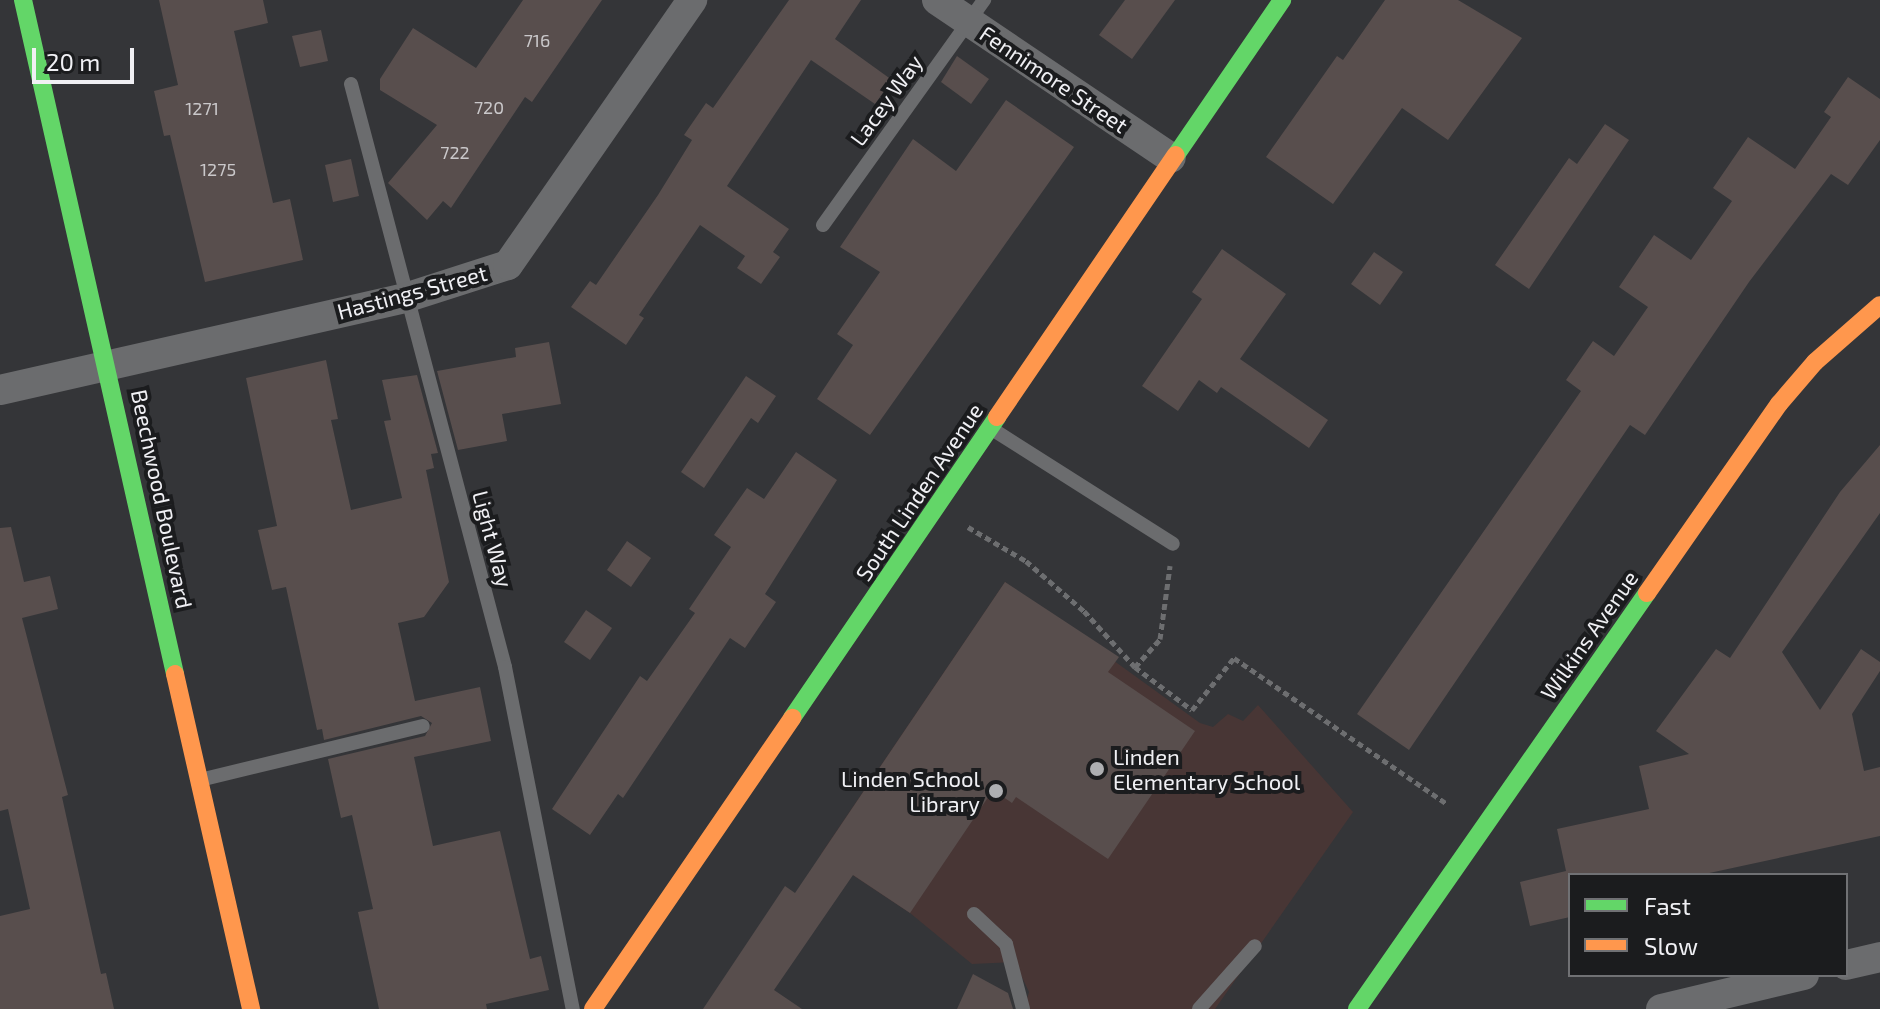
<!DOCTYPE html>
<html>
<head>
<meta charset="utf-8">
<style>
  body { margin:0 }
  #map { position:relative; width:1880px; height:1009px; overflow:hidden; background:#343538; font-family:"Exo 2",sans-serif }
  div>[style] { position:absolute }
  .education>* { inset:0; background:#483635 }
  .building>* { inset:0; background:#584e4d }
  .path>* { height:5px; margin-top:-2.5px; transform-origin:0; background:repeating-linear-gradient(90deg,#6d6e70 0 6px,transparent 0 10px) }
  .lane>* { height:14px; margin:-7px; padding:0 7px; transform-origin:7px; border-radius:7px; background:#6b6c6e }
  .street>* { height:30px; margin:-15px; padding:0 15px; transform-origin:15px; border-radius:15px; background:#6b6c6e }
  .fast>* { height:18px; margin:-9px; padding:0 9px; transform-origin:9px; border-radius:9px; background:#63d668 }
  .slow>* { height:18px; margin:-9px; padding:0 9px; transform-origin:9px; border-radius:9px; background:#ff974d }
  .dots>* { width:22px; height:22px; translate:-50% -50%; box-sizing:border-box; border:4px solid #1b1c1e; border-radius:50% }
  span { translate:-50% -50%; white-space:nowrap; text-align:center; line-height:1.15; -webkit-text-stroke:8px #1b1c1e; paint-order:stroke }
  .number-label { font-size:18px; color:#cac8ca }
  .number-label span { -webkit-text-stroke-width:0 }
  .street-label { font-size:22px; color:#f0f0f4 }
  .poi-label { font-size:22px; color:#f0f0f4 }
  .left { translate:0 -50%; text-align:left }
  .right { translate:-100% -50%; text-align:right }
  .legend { position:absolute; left:1568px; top:873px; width:280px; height:104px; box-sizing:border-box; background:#1b1c1e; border:2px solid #707174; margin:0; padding:10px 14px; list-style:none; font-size:24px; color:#f0f0f4 }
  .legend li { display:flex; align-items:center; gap:16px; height:40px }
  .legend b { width:40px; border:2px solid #707174 }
  .scale { position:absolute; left:32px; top:48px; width:102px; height:36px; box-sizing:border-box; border:4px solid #f0f0f4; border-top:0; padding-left:10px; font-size:24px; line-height:28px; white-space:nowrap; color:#f0f0f4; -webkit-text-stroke:6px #1b1c1e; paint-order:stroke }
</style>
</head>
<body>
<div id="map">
  <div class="education">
    <i style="clip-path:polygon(1005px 582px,1200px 723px,1213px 727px,1228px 714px,1243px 721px,1258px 705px,1353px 812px,1215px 1009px,1024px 1009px,1029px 992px,1015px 962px,972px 964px,910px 913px,821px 854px)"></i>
  </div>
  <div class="building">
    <i style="clip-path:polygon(159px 0,263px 0,268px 23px,234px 31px,273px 203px,290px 199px,303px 260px,205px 282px,170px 135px,164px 136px,154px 91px,178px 85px)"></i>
    <i style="clip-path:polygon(523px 0,602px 0,532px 102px,525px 97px,451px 208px,443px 201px,427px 220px,388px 183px,437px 125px,380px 90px,380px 79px,413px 28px,476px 68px)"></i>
    <i style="clip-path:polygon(789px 0,861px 0,835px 39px,892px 80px,875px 104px,811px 60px,727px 186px,789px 229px,773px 252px,780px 257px,761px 284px,737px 268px,745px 256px,700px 225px,639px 315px,644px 318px,626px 345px,571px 307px,590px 281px,596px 285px,658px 195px,692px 140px,684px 135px,706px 103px,713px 108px)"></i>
    <i style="clip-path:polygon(1125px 0,1175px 0,1132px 59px,1099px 35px)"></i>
    <i style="clip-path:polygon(1385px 0,1458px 0,1522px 38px,1448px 140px,1402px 108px,1333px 204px,1266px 157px,1337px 56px,1343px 60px)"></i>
    <i style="clip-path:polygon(321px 30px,328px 61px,300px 67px,292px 36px)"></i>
    <i style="clip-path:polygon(957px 56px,989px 79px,971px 104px,941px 82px)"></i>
    <i style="clip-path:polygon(1848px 77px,1880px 99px,1880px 140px,1848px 185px,1831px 174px,1749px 282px,1645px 435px,1630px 425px,1409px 750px,1357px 714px,1581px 391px,1566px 380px,1593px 341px,1614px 356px,1648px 307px,1619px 287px,1654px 235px,1691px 260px,1732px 201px,1713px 188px,1748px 137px,1795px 169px,1831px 117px,1824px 112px)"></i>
    <i style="clip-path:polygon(1006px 100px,1074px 147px,870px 435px,817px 399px,853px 345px,837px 334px,880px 272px,840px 247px,913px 139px,956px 171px)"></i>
    <i style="clip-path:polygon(1605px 124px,1629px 140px,1529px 289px,1495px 265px,1569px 158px,1577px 164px)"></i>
    <i style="clip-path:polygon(351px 159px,359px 196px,333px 202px,325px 165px)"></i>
    <i style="clip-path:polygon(1222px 249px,1286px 294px,1240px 359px,1328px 420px,1309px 448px,1221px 387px,1217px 393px,1199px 380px,1178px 411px,1142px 386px,1202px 299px,1192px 292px)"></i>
    <i style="clip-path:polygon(1374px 252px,1403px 272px,1380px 305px,1351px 284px)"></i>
    <i style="clip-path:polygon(549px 342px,561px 404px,502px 414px,507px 441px,458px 450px,437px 371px,516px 357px,515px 348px)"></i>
    <i style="clip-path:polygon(326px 360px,338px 419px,331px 420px,351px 510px,402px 498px,384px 421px,391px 420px,382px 380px,417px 375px,438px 453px,431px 454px,434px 468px,426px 470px,449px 582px,424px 617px,398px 623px,415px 701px,480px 687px,491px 741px,414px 757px,433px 846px,500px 831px,530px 959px,541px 956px,549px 990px,486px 1004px,487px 1009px,379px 1009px,358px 912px,373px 909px,352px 815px,341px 818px,328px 759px,425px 736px,432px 723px,421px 716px,324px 740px,322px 729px,317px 730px,286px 587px,272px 590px,258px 530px,277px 526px,246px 378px)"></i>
    <i style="clip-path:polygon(746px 376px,776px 396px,758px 423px,751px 418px,704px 488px,681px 472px)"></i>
    <i style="clip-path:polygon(1880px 445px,1880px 513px,1782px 652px,1820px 710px,1861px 649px,1880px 662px,1880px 671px,1852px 714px,1864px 771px,1880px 767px,1880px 836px,1700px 875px,1570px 875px,1570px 917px,1530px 926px,1520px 882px,1566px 871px,1557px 829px,1649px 809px,1639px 766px,1689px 754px,1656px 731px,1716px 649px,1730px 658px,1840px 492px)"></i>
    <i style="clip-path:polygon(796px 452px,837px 480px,765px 594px,776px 602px,745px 648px,730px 638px,623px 798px,618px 794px,590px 835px,552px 809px,640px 676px,647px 681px,695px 613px,689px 609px,731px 547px,714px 535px,747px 488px,764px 499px)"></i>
    <i style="clip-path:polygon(11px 527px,24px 582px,50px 576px,58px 609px,22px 618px,68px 795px,62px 797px,101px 974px,106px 973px,114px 1009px,0 1009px,0 916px,30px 909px,8px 809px,0 811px,0 528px)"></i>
    <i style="clip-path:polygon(627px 541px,651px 558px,631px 587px,607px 570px)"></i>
    <i style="clip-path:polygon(1005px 582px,1119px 657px,1108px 672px,1195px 731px,1108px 859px,1016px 797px,1012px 803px,993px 790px,910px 913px,853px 875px,774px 990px,802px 1009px,703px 1009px,785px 886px,795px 893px)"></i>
    <i style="clip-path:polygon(586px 610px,612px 628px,590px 660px,564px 642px)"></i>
    <i style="clip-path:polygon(973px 974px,1008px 993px,1013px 1009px,957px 1009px)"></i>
  </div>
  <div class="path">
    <i style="left:968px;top:527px;width:67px;rotate:30.4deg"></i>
    <i style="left:1026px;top:561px;width:77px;rotate:40.8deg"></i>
    <i style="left:1084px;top:611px;width:76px;rotate:47.7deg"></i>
    <i style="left:1135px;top:667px;width:71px;rotate:37deg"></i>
    <i style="left:1192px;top:710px;width:67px;rotate:-51.1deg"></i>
    <i style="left:1234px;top:658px;width:257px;rotate:34.4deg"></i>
    <i style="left:1135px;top:667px;width:38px;rotate:-48deg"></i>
    <i style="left:1160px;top:639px;width:74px;rotate:-82.2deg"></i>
  </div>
  <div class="lane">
    <i style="left:351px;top:84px;width:603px;rotate:75.2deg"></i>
    <i style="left:505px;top:667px;width:349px;rotate:78.8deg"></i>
    <i style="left:823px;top:225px;width:277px;rotate:-54.4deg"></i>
    <i style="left:992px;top:429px;width:214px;rotate:32.4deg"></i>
    <i style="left:204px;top:779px;width:225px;rotate:-13.6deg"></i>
    <i style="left:974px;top:914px;width:44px;rotate:43.2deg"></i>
    <i style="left:1006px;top:944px;width:67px;rotate:75.3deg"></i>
    <i style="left:1199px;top:1009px;width:84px;rotate:-48.4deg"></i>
  </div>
  <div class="street">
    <i style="left:937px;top:0;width:282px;rotate:34deg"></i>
    <i style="left:0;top:390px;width:415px;rotate:-12.8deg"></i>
    <i style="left:405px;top:298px;width:108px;rotate:-17.8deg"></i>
    <i style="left:508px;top:265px;width:323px;rotate:-55.2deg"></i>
    <i style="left:1846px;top:965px;width:35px;rotate:-13deg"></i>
    <i style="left:1661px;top:1009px;width:147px;rotate:-13.4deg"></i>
  </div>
  <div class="fast">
    <i style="left:23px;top:0;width:691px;rotate:77.29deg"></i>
    <i style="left:1176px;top:155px;width:188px;rotate:-55.6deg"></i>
    <i style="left:792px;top:718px;width:364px;rotate:-55.7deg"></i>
    <i style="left:1357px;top:1009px;width:507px;rotate:-55.12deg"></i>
  </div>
  <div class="slow">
    <i style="left:997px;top:417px;width:317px;rotate:-55.7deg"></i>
    <i style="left:1647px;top:593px;width:231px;rotate:-55.1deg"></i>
    <i style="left:1779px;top:404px;width:55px;rotate:-49.4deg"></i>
    <i style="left:1815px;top:362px;width:86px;rotate:-41.2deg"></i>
    <i style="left:175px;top:674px;width:344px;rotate:77.2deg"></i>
    <i style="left:593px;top:1009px;width:353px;rotate:-55.6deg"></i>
  </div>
  <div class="dots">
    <i style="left:1097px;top:769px;background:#aeafb2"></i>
    <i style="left:996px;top:791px;background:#aeafb2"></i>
  </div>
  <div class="number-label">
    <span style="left:537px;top:40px">716</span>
    <span style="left:489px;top:107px">720</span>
    <span style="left:202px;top:108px">1271</span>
    <span style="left:455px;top:152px">722</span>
    <span style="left:218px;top:169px">1275</span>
  </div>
  <div class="street-label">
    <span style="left:1054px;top:79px;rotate:34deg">Fennimore Street</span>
    <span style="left:886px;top:100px;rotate:-54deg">Lacey Way</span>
    <span style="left:412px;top:292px;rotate:-15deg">Hastings Street</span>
    <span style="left:919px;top:492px;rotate:-56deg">South Linden Avenue</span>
    <span style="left:162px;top:499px;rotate:78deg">Beechwood Boulevard</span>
    <span style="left:493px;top:539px;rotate:75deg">Light Way</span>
    <span style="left:1589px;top:635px;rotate:-55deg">Wilkins Avenue</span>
  </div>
  <div class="poi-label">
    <span class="left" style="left:1113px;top:769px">Linden<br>Elementary School</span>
    <span class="right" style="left:980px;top:791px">Linden School<br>Library</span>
  </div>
  <ul class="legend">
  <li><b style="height:10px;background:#63d668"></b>Fast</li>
  <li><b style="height:10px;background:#ff974d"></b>Slow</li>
  </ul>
  <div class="scale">20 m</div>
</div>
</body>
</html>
